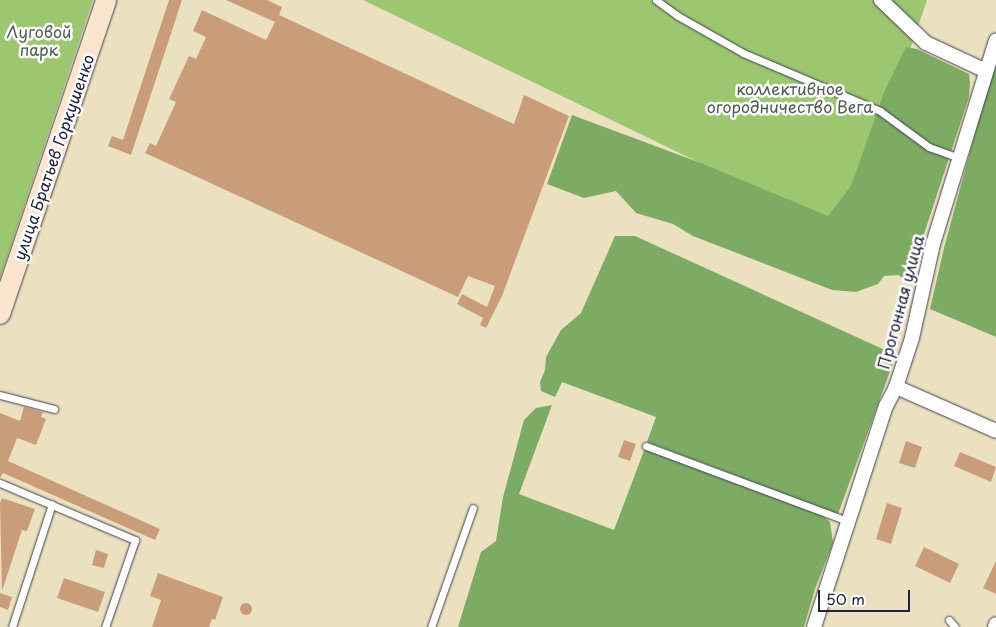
<!DOCTYPE html>
<html>
<head>
<meta charset="utf-8">
<style>
  body { margin:0 }
  #map { position:relative; width:996px; height:627px; overflow:hidden; background:#ebe1c0; font-family:"Playpen Sans",sans-serif }
  div>[style] { position:absolute }
  .green>* { inset:0; background:#9dc671 }
  .forest>* { inset:0; background:#7eab63 }
  .building>* { inset:0; background:#ca9d7a }
  .round { border-radius:50% }
  .roads { filter:drop-shadow(0 0 1px #403f4f) drop-shadow(0 0 1px #403f4f) }
  .lane>* { height:7px; margin:-3.5px; padding:0 3.5px; transform-origin:3.5px; border-radius:3.5px; background:#fff }
  .street>* { height:14px; margin:-7px; padding:0 7px; transform-origin:7px; border-radius:7px; background:#fff }
  .secondary>* { height:20px; margin:-10px; padding:0 10px; transform-origin:10px; border-radius:10px; background:#fce5cf }
  span { translate:-50% -50%; white-space:nowrap; text-align:center; line-height:1.15; -webkit-text-stroke:5px #fff; paint-order:stroke }
  .park-label { font-size:16px; color:#4d5b4e }
  .street-label { font-size:16px; color:#22223b }
  .scale { position:absolute; left:818px; top:590px; width:92px; height:22px; box-sizing:border-box; border:2px solid #22223b; border-top:0; padding-left:6px; font-size:15px; line-height:18px; white-space:nowrap; color:#22223b; -webkit-text-stroke:4px #fff; paint-order:stroke }
</style>
</head>
<body>
<div id="map">
  <div class="green">
    <i style="clip-path:polygon(0 0,93px 0,0 278px)"></i>
    <i style="clip-path:polygon(363px 0,927px 0,847px 234px)"></i>
  </div>
  <div class="forest">
    <i style="clip-path:polygon(906px 47px,917px 49px,969px 74px,970px 82px,969px 97px,908px 283px,899px 275px,884px 276px,878px 284px,856px 292px,832px 290px,693px 236px,673px 224px,636px 213px,616px 191px,584px 198px,547px 184px,572px 115px,701px 163px,828px 216px,851px 186px,885px 90px)"></i>
    <i style="clip-path:polygon(996px 56px,996px 337px,930px 309px,944px 248px)"></i>
    <i style="clip-path:polygon(615px 236px,635px 236px,896px 355px,838px 514px,647px 442px,656px 417px,562px 382px,555px 397px,541px 391px,540px 382px,545px 370px,546px 357px,561px 330px,581px 313px)"></i>
    <i style="clip-path:polygon(552px 405px,519px 494px,614px 530px,645px 448px,822px 515px,830px 522px,833px 543px,815px 589px,804px 627px,458px 627px,481px 552px,496px 541px,503px 497px,524px 420px,536px 408px)"></i>
  </div>
  <div class="building">
    <i style="clip-path:polygon(169px 0,182px 0,131px 155px,108px 146px,112px 136px,123px 140px)"></i>
    <i style="clip-path:polygon(226px 0,267px 0,282px 7px,279px 15px,514px 124px,524px 95px,569px 116px,502px 296px,486px 328px,480px 325px,483px 318px,457px 304px,462px 294px,487px 307px,495px 286px,468px 276px,458px 297px,145px 153px,150px 143px,156px 146px,176px 102px,169px 99px,189px 56px,196px 59px,206px 37px,193px 31px,202px 10px,266px 40px,275px 22px)"></i>
    <i style="clip-path:polygon(24px 407px,43px 412px,41px 417px,46px 419px,36px 445px,17px 438px,8px 461px,160px 529px,155px 540px,3px 473px,0 478px,0 413px,20px 421px)"></i>
    <i style="clip-path:polygon(624px 440px,636px 444px,630px 461px,618px 457px)"></i>
    <i style="clip-path:polygon(906px 441px,922px 447px,915px 468px,899px 463px)"></i>
    <i style="clip-path:polygon(960px 452px,996px 467px,991px 482px,954px 466px)"></i>
    <i style="clip-path:polygon(2px 498px,35px 509px,27px 531px,22px 530px,2px 591px,0 503px)"></i>
    <i style="clip-path:polygon(887px 503px,902px 508px,891px 544px,876px 539px)"></i>
    <i style="clip-path:polygon(924px 547px,959px 564px,950px 583px,915px 566px)"></i>
    <i style="clip-path:polygon(96px 550px,108px 554px,104px 568px,92px 565px)"></i>
    <i style="clip-path:polygon(996px 561px,996px 594px,983px 588px)"></i>
    <i style="clip-path:polygon(158px 573px,223px 597px,215px 620px,212px 619px,209px 627px,152px 627px,161px 600px,150px 596px)"></i>
    <i style="clip-path:polygon(64px 578px,105px 592px,98px 612px,57px 598px)"></i>
    <i style="clip-path:polygon(0 593px,12px 597px,8px 610px,0 607px)"></i>
    <i class="round" style="left:240px;top:603px;width:12px;height:12px"></i>
  </div>
  <div class="roads">
    <div class="lane">
      <i style="left:656px;top:0;width:27px;rotate:36deg"></i>
      <i style="left:678px;top:16px;width:75px;rotate:29.6deg"></i>
      <i style="left:743px;top:53px;width:149px;rotate:22.9deg"></i>
      <i style="left:880px;top:111px;width:61px;rotate:36.3deg"></i>
      <i style="left:929px;top:147px;width:33px;rotate:20deg"></i>
      <i style="left:0;top:395px;width:56px;rotate:14.5deg"></i>
      <i style="left:646px;top:446px;width:215px;rotate:20.4deg"></i>
      <i style="left:0;top:483px;width:147px;rotate:22.9deg"></i>
      <i style="left:135px;top:540px;width:92px;rotate:109deg"></i>
      <i style="left:949px;top:620px;width:9px;rotate:49deg"></i>
      <i style="left:12px;top:627px;width:129px;rotate:-72deg"></i>
      <i style="left:431px;top:627px;width:126px;rotate:-70.6deg"></i>
    </div>
    <div class="street">
      <i style="left:881px;top:0;width:62px;rotate:43.7deg"></i>
      <i style="left:926px;top:43px;width:66px;rotate:25deg"></i>
      <i style="left:896px;top:387px;width:109px;rotate:23.7deg"></i>
      <i style="left:814px;top:627px;width:232px;rotate:-72deg"></i>
      <i style="left:886px;top:406px;width:21px;rotate:-62deg"></i>
      <i style="left:896px;top:387px;width:52px;rotate:-71.9deg"></i>
      <i style="left:912px;top:338px;width:96px;rotate:-77.4deg"></i>
      <i style="left:933px;top:244px;width:213px;rotate:-72.8deg"></i>
      <i style="left:995px;top:627px;width:3px;rotate:-72deg"></i>
    </div>
    <div class="secondary">
      <i style="left:0;top:314px;width:331px;rotate:-71.3deg"></i>
    </div>
  </div>
  <div class="park-label">
    <span style="left:39px;top:40px">Луговой<br>парк</span>
    <span style="left:790px;top:97px">коллективное<br>огородничество Вега</span>
  </div>
  <div class="street-label">
    <span style="left:53px;top:157px;rotate:-71deg">улица Братьев Горкушенко</span>
    <span style="left:900px;top:302px;rotate:-75deg">Прогонная улица</span>
  </div>
  <div class="scale">50 m</div>
</div>
</body>
</html>
